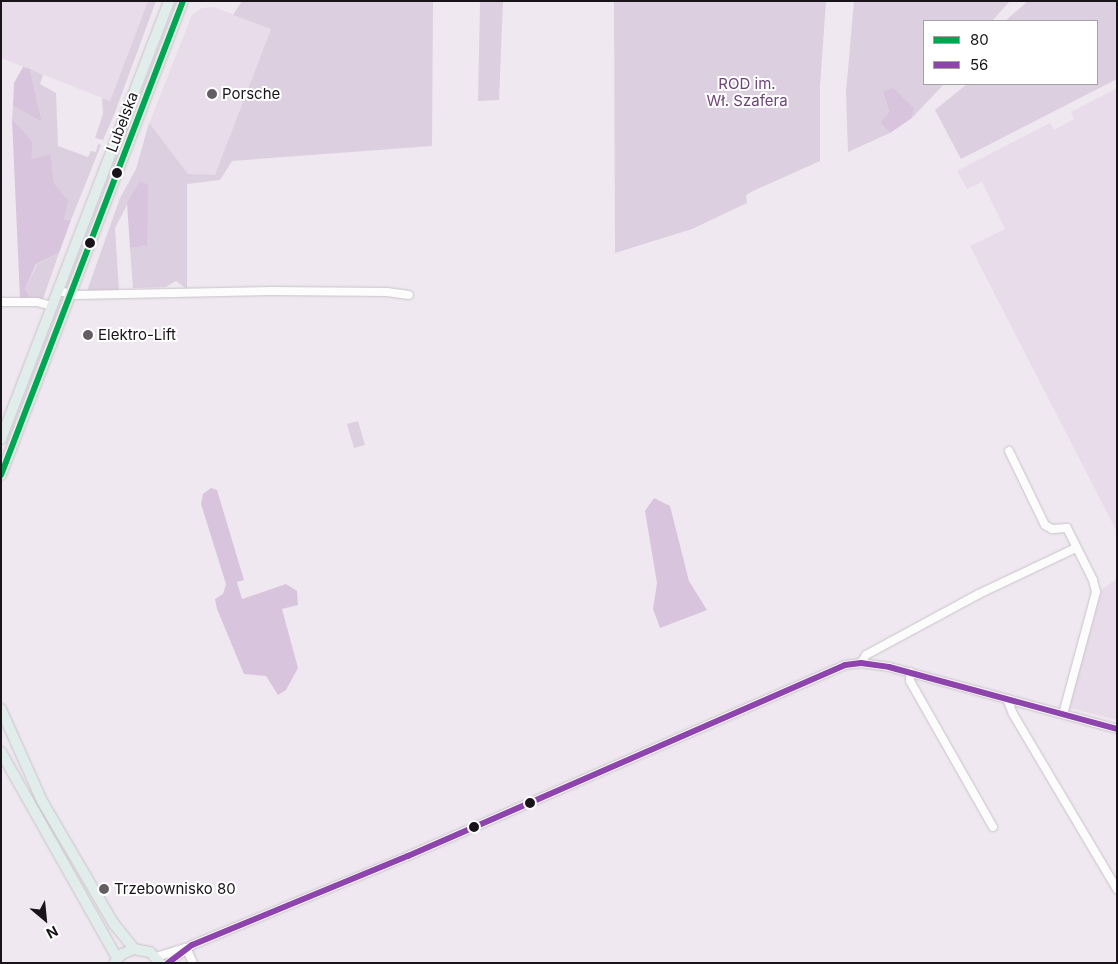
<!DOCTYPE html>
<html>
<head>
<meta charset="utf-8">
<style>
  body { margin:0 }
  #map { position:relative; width:1118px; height:964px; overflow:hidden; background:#efe8f0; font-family:Inter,sans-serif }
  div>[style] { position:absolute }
  .built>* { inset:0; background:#e8dbea }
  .green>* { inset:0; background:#dccfdf }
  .forest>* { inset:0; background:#d8c5dd }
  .roads { filter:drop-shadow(0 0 1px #c9c3c9) drop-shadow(0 0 1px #c9c3c9) }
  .minor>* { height:8px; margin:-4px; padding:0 4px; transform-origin:4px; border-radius:4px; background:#fdfcfd }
  .major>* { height:10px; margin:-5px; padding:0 5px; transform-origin:5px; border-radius:5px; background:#e1edea }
  .bus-1>* { height:6px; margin:-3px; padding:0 3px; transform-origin:3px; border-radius:3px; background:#00a651 }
  .bus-2>* { height:6px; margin:-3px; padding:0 3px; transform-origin:3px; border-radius:3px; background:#8e44ad }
  .dots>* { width:14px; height:14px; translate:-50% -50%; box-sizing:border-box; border:2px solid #fff; border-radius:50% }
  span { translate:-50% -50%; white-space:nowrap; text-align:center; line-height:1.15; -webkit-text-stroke:4px #fff; paint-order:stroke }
  .park-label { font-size:15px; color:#6d4576 }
  .poi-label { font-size:15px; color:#181419 }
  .left { translate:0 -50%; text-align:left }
  .street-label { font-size:15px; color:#181419 }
  .frame { position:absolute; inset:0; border:2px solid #181419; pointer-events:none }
  .legend { position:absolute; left:923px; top:20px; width:175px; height:65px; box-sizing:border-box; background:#fff; border:1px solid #a3a1a3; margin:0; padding:6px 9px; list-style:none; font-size:15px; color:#181419 }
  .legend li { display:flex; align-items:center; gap:10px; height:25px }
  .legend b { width:25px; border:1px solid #a3a1a3 }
  .north { position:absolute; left:20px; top:894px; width:50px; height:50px; -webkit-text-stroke:4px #fff; paint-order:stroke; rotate:152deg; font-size:14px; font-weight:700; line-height:20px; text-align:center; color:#181419 }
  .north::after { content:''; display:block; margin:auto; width:18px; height:22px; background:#181419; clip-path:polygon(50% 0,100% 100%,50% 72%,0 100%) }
</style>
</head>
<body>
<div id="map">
  <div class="built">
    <i style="clip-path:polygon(1px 1px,148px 1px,110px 101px,1px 58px)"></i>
    <i style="clip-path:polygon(214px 7px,271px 29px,215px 176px,188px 174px,149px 124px,192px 15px,202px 8px)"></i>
    <i style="clip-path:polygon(1117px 88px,1117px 532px,970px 246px,1005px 229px,982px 182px,967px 189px,957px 171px,1050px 123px,1054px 130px,1074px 119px,1071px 112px)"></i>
    <i style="clip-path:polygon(1117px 579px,1117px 720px,1069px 708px,1102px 589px)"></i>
  </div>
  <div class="green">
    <i style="clip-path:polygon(148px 1px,156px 1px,114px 115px,103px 140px,95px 138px,103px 114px,102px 98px,110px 101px)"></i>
    <i style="clip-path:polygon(242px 1px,433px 1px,432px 146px,232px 161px,220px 180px,187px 184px,187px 289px,176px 281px,166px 287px,133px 288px,130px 248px,147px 246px,139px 182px,115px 228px,119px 290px,87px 291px,120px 198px,136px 169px,149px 123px,188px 174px,215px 175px,271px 29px,233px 15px)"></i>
    <i style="clip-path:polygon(480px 1px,503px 1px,499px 100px,478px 101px)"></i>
    <i style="clip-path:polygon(614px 1px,826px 1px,820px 86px,820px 161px,753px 191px,746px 195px,747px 203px,692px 229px,615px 253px)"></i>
    <i style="clip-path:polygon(854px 1px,1010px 1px,992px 21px,924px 21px,924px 84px,944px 84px,912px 118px,914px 108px,883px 92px,889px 112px,880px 123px,890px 133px,848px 152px,846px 92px)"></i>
    <i style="clip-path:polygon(1028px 1px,1117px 1px,1117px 79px,961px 159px,935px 110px,967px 84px,1097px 84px,1097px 21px,1005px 21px)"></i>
    <i style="clip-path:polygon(30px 69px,43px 75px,40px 84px,56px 93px,58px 146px,88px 157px,91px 151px,96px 152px,98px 144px,101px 145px,71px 220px,64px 219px,67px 201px,54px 183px,51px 154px,30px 160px,33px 142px,12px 119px,13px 106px,42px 122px)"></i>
    <i style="clip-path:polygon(59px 253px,43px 299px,31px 299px,25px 289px,37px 264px)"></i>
    <i style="clip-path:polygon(358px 421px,365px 445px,354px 448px,347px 424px)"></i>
  </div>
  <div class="forest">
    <i style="clip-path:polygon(23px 67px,30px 69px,42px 122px,13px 106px,14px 83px)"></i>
    <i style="clip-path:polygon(893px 88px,914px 108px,912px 118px,890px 133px,880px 123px,889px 112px,883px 92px)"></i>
    <i style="clip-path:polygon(12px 119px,33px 142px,31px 159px,51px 154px,54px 183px,68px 201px,64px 219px,71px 220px,59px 253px,36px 264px,25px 289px,31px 299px,20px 299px)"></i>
    <i style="clip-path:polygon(139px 182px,148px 184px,147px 246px,130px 248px,127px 203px)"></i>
    <i style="clip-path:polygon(211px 488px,217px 490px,244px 580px,237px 582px,242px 599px,286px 584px,297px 591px,298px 605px,282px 609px,298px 668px,286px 690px,278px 695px,266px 676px,244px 674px,217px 609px,215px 599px,223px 594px,226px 584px,201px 504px,203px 494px)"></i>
    <i style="clip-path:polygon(654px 498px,670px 506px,689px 581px,707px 610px,660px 628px,653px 609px,657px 583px,645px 511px)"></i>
  </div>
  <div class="roads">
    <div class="minor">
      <i style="left:58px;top:291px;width:19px;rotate:12deg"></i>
      <i style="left:77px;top:295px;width:194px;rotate:-1.2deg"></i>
      <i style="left:271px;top:291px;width:116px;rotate:0.5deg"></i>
      <i style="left:387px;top:292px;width:22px;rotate:8deg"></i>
      <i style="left:1px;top:302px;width:36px"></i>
      <i style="left:37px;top:302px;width:16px;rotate:15deg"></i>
      <i style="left:1009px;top:451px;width:82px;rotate:64.1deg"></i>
      <i style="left:1045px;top:525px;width:8px;rotate:30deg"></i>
      <i style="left:1052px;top:529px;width:15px;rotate:-4deg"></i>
      <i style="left:1067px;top:528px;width:58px;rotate:63.4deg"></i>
      <i style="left:1093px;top:580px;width:12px;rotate:76deg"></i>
      <i style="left:1096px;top:592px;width:126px;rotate:105.1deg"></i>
      <i style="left:861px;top:663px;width:9px;rotate:-58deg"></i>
      <i style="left:866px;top:655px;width:128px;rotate:-28.4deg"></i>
      <i style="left:979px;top:594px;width:107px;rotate:-25.4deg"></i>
      <i style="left:910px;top:672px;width:9px;rotate:90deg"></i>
      <i style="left:910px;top:681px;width:168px;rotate:60.4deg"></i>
      <i style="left:1007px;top:699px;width:16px;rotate:68deg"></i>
      <i style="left:1013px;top:714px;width:204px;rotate:59.3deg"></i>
      <i style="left:186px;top:948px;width:17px;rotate:65deg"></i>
      <i style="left:156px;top:957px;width:31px;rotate:-17deg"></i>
      <i style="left:168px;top:963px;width:30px;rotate:-37deg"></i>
      <i style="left:192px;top:945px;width:234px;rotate:-22.4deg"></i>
      <i style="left:408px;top:856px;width:477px;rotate:-23.6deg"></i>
      <i style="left:845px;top:665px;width:16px;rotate:-7deg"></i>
      <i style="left:861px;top:663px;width:28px;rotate:8deg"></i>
      <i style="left:889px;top:667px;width:236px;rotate:15.2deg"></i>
    </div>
    <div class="major">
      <i style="left:1px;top:439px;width:469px;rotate:-69deg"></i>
      <i style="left:1px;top:475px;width:508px;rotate:-68.99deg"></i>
      <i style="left:1px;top:709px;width:101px;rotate:66deg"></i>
      <i style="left:42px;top:801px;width:143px;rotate:59.7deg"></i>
      <i style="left:114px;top:924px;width:32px;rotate:51deg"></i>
      <i style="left:1px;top:752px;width:236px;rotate:60.6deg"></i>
      <i style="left:115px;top:962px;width:11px;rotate:-49deg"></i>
      <i style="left:122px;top:954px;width:13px;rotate:-23deg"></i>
      <i style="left:134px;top:949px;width:16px;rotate:11deg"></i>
      <i style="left:150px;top:952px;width:15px;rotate:48deg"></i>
    </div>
  </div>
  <div class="bus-1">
    <i style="left:1px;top:475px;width:508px;rotate:-68.99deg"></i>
  </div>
  <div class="bus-2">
    <i style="left:168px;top:963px;width:30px;rotate:-37deg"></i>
    <i style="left:192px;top:945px;width:234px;rotate:-22.4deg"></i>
    <i style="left:408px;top:856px;width:477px;rotate:-23.6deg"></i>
    <i style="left:845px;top:665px;width:16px;rotate:-7deg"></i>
    <i style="left:861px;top:663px;width:28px;rotate:8deg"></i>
    <i style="left:889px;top:667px;width:236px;rotate:15.2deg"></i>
  </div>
  <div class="dots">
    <i style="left:212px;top:94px;background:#635e64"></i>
    <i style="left:117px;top:173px;background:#181419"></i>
    <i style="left:90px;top:243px;background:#181419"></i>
    <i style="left:88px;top:335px;background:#635e64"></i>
    <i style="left:530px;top:803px;background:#181419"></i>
    <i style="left:474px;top:827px;background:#181419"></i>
    <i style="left:104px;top:889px;background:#635e64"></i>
  </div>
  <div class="park-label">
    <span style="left:747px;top:92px">ROD im.<br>Wł. Szafera</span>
  </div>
  <div class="poi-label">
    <span class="left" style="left:222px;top:94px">Porsche</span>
    <span class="left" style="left:98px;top:335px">Elektro-Lift</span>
    <span class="left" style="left:114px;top:889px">Trzebownisko 80</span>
  </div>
  <div class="street-label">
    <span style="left:122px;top:122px;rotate:-69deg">Lubelska</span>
  </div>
  <div class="frame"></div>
  <ul class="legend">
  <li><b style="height:6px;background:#00a651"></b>80</li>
  <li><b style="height:6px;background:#8e44ad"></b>56</li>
  </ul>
  <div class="north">N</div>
</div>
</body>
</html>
